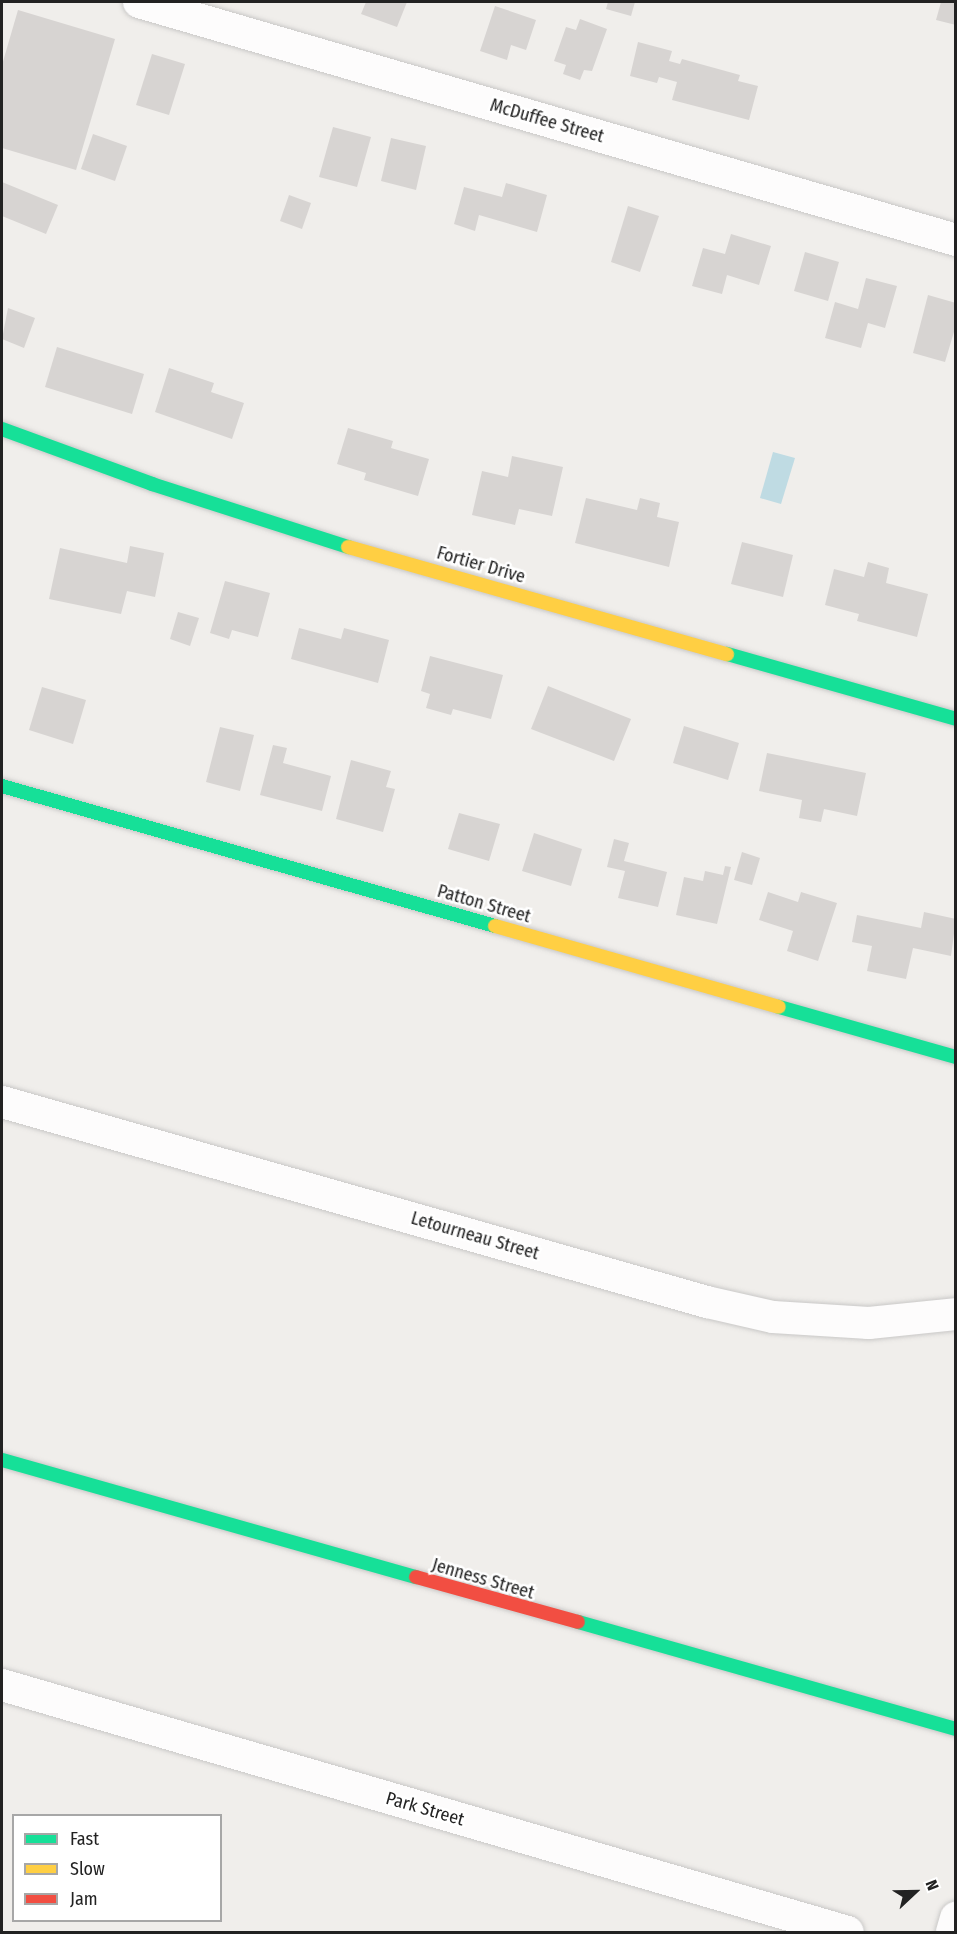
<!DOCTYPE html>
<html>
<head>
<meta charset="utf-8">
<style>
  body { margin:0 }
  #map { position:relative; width:957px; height:1934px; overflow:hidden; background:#f0eeeb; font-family:"Fira Sans Condensed",sans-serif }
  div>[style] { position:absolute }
  .water>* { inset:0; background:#bfdbe3 }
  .building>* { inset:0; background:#d7d4d2 }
  .roads { filter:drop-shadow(0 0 2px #c9c8c7) drop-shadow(0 0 2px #c9c8c7) }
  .street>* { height:32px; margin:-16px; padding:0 16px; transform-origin:16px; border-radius:16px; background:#fdfcfc }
  .fast>* { height:14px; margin:-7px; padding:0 7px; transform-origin:7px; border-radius:7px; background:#16e098 }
  .slow>* { height:14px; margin:-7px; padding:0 7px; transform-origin:7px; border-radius:7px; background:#ffcf43 }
  .jam>* { height:14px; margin:-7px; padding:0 7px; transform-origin:7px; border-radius:7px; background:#f24e42 }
  span { translate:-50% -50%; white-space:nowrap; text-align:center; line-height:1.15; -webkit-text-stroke:5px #fff; paint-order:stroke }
  .street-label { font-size:18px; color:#222 }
  .frame { position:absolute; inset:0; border:3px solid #222; pointer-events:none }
  .legend { position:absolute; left:12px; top:1814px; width:210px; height:108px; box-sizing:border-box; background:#fff; border:2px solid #a7a7a7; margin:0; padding:8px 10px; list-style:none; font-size:18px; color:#222 }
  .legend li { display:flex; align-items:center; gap:12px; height:30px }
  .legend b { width:30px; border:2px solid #a7a7a7 }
  .north { position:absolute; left:885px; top:1862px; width:60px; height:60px; -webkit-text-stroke:4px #fff; paint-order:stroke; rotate:68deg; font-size:16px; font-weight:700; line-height:24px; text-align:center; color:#222 }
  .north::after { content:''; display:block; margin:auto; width:21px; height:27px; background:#222; clip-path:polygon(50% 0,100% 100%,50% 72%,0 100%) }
</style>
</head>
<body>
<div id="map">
  <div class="water">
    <i style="clip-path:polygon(773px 452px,795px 458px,781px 504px,760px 498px)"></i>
  </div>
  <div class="building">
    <i style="clip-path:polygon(366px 2px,407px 2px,397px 27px,361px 14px)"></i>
    <i style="clip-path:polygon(608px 2px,635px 2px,631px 16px,606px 9px)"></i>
    <i style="clip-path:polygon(941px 2px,956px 2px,956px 25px,936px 20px)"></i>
    <i style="clip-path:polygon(495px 6px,536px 20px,526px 50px,511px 45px,507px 60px,480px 51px)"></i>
    <i style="clip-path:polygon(18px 10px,115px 39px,76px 170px,2px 148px,2px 65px)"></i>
    <i style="clip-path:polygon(580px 19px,607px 29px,592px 71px,584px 70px,580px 80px,563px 74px,566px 65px,554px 61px,566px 27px,576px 30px)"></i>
    <i style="clip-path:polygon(638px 42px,672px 51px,669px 61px,680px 64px,682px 59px,740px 75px,738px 81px,758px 86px,749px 120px,672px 100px,677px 82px,659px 77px,657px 83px,630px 76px)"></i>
    <i style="clip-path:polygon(152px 54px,185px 64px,169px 115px,136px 105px)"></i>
    <i style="clip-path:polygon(333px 127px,371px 137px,357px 187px,319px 177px)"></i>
    <i style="clip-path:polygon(93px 134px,127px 146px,115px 181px,81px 169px)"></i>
    <i style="clip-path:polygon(391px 138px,426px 146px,416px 190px,381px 181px)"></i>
    <i style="clip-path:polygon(2px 182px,58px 205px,46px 234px,2px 216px)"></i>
    <i style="clip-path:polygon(506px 183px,547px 195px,537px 232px,479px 215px,475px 231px,454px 224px,464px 187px,502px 197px)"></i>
    <i style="clip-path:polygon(289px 195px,311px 203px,302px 229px,280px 221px)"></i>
    <i style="clip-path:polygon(628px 206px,659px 216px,640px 272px,611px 262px)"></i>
    <i style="clip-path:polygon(731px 234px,771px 246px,759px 285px,727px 275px,722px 294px,692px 286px,703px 248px,725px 254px)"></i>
    <i style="clip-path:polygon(805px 252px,839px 262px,828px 301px,794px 291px)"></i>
    <i style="clip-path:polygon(866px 278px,897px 286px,885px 328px,868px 323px,861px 348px,825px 338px,835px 302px,858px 309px)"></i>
    <i style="clip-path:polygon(928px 295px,956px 303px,956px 325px,945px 362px,913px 353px)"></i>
    <i style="clip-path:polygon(8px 308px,35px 318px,24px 348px,2px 339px)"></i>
    <i style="clip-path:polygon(57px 347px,144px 374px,132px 414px,45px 387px)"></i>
    <i style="clip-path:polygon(169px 368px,214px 383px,211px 392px,244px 403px,232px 439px,155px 412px)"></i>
    <i style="clip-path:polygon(348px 428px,393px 441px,391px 448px,429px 459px,418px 496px,364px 480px,366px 473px,337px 464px)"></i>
    <i style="clip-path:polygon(512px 456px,563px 467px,552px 516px,519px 509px,515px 525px,472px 515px,482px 471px,508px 477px)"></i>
    <i style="clip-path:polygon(586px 498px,637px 510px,640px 498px,660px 503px,657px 517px,679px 522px,669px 567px,575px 543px)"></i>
    <i style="clip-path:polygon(742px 542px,793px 555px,783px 597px,731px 584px)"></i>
    <i style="clip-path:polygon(130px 546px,164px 553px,155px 597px,127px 591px,121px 614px,49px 599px,60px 548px,127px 563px)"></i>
    <i style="clip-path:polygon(868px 562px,889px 568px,886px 583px,928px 594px,917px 637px,857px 621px,859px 614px,825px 605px,834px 569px,864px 577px)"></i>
    <i style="clip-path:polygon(225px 581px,270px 593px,258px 637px,232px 630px,229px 639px,210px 633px)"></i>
    <i style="clip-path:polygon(178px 612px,199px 618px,190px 646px,170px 639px)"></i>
    <i style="clip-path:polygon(299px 628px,341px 639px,344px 628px,389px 640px,378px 683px,291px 659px)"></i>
    <i style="clip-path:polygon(430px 656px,503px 675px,491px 719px,453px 709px,451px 715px,426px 708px,430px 694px,421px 691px)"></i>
    <i style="clip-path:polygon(548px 686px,631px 719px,614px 761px,531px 729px)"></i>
    <i style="clip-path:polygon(42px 687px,86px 700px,73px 744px,29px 730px)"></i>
    <i style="clip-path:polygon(684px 726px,739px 743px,728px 780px,673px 763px)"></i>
    <i style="clip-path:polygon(220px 727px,254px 735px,240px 791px,206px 782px)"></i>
    <i style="clip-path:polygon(273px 745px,287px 748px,283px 763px,331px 776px,322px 811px,260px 795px)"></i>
    <i style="clip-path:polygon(767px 753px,866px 773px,857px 816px,824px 809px,821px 822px,799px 818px,802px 800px,759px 791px)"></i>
    <i style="clip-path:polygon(351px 760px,391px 771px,386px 787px,395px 789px,383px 832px,336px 819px)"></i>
    <i style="clip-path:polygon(459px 813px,500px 824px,489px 861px,448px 849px)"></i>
    <i style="clip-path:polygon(534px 833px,582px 849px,571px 886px,522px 871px)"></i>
    <i style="clip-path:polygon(614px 839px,629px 843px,624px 861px,667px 872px,658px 907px,618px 898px,625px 871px,607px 867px)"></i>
    <i style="clip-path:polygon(742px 852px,760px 858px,752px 885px,734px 880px)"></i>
    <i style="clip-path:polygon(725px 866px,731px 867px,717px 924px,676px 915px,684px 877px,703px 881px,705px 871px,723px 875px)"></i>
    <i style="clip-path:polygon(768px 892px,798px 902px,801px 892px,837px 903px,818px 961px,787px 951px,793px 931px,759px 920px)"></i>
    <i style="clip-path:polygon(924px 912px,956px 919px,951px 956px,913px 948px,906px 979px,867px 971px,872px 946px,852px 942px,857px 915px,921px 928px)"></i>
  </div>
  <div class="roads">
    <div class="street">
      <i style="left:139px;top:2px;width:851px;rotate:16.24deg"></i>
      <i style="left:2px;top:1102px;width:733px;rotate:15.84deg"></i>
      <i style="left:707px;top:1302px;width:68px;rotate:12.8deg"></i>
      <i style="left:773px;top:1317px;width:96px;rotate:3.6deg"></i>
      <i style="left:869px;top:1323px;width:87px;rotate:-5.9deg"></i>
      <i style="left:2px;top:1685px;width:881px;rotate:16.28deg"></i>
      <i style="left:952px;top:1932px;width:15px;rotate:-74deg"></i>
    </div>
    <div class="fast">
      <i style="left:2px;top:429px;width:160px;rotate:20.1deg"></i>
      <i style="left:152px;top:484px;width:206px;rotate:17.8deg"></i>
      <i style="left:727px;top:654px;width:238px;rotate:15.8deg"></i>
      <i style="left:2px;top:786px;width:512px;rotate:15.85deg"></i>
      <i style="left:779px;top:1007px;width:184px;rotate:15.8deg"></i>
      <i style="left:2px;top:1460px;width:430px;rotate:15.8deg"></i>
      <i style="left:578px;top:1622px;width:393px;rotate:15.8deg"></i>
    </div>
    <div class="slow">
      <i style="left:348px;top:547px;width:394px;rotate:15.8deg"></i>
      <i style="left:495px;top:926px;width:295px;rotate:15.9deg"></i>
    </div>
    <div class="jam">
      <i style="left:416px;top:1577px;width:168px;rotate:15.5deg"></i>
    </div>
  </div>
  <div class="street-label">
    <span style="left:547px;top:121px;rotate:16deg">McDuffee Street</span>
    <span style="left:481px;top:565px;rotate:16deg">Fortier Drive</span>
    <span style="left:484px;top:904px;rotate:16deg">Patton Street</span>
    <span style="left:475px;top:1236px;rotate:16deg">Letourneau Street</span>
    <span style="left:483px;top:1579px;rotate:16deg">Jenness Street</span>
    <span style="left:425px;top:1809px;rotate:16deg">Park Street</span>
  </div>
  <div class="frame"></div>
  <ul class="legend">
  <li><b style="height:8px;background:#16e098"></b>Fast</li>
  <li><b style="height:8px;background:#ffcf43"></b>Slow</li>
  <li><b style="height:8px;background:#f24e42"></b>Jam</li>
  </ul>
  <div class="north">N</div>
</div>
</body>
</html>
